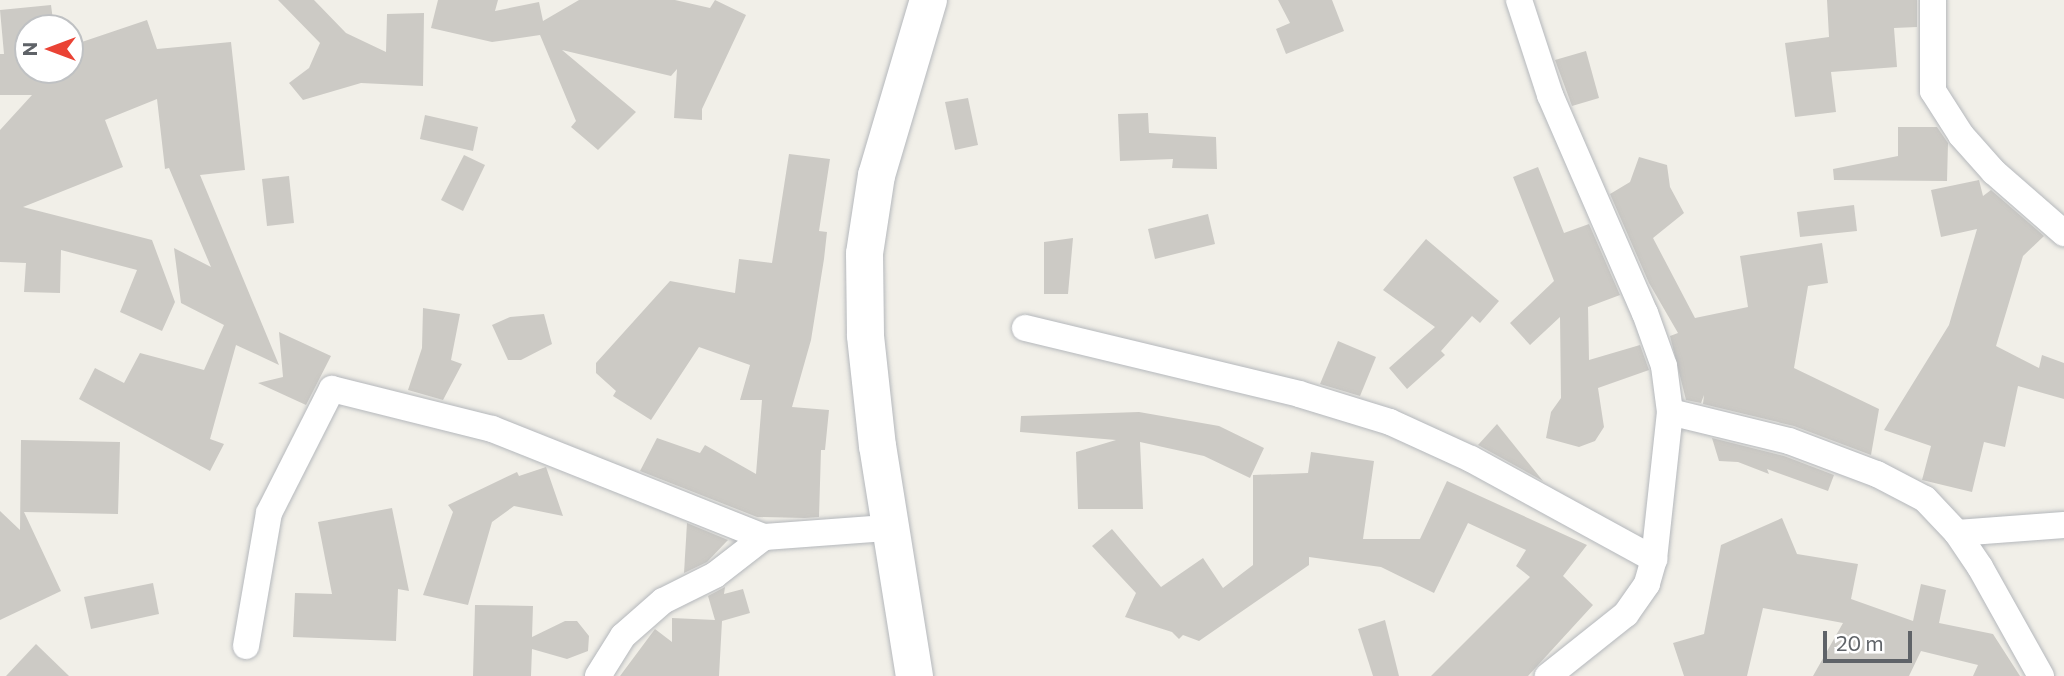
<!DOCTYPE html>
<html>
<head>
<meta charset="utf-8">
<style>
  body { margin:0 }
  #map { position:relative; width:2064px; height:676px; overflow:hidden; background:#f1efe8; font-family:Commissioner,sans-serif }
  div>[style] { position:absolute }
  .building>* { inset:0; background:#cccac5 }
  .roads { filter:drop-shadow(0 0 2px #b5b8bc) drop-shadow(0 0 2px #b5b8bc) }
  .minor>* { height:26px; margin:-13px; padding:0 13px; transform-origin:13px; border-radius:13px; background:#fff }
  .secondary>* { height:37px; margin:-18.5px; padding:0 18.5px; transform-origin:18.5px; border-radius:18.5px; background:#fff }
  span { translate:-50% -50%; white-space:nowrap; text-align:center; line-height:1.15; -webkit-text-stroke:6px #fff; paint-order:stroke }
  .north { position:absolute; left:14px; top:14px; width:70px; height:70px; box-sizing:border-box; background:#fff; border:2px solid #bfc1c3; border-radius:50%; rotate:270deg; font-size:19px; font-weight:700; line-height:28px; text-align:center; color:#5f6368 }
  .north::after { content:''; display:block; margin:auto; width:24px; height:32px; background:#ea4335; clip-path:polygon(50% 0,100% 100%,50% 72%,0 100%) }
  .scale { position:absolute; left:1823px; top:631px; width:89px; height:32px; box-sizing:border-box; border:4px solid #5f6368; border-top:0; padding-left:9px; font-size:21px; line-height:24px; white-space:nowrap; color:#5f6368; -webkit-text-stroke:5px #fff; paint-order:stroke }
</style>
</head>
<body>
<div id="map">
  <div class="building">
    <i style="clip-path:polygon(278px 0,314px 0,346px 33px,386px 52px,387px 14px,424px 13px,423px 86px,361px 83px,303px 100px,289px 83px,309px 68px,320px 43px)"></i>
    <i style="clip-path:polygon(438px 0,498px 0,495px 11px,539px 2px,543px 21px,579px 0,675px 0,710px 8px,715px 0,746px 15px,702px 109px,702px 120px,674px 118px,677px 69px,671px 76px,562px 50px,636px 112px,598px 150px,571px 127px,576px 121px,540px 35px,492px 42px,431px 28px)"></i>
    <i style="clip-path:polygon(1278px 0,1332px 0,1344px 31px,1286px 54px,1276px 29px,1290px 23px)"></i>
    <i style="clip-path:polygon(1827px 0,1917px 0,1917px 27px,1894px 28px,1897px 67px,1831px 72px,1836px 112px,1795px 117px,1785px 43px,1829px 37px)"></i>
    <i style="clip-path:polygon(51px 5px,54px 28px,28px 28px,28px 70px,70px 70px,70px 46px,147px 20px,157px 49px,231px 42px,245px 170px,200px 175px,279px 365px,236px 345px,210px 439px,224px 444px,210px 471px,79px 399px,95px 368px,124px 383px,140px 353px,204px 370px,224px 325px,181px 303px,174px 248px,211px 267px,169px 168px,165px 169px,157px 99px,105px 120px,123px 167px,23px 207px,152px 240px,175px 302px,162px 331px,120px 312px,137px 270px,61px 250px,60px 293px,24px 292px,26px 263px,0 262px,0 130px,32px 95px,0 95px,0 54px,4px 54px,0 10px)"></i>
    <i style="clip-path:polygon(1586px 51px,1599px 98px,1572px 106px,1555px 60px)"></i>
    <i style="clip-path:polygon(968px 98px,978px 145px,955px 150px,945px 102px)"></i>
    <i style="clip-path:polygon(1148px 113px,1149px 133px,1216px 137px,1217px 169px,1172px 168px,1173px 159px,1120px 161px,1118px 114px)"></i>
    <i style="clip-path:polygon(425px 115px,478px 127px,473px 151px,420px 139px)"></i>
    <i style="clip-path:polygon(1898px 127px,1937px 127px,1948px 143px,1947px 181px,1834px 180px,1833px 169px,1898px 156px)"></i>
    <i style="clip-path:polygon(789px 154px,830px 159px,819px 231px,827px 232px,824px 259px,811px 340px,792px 407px,829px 410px,825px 450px,821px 450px,819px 517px,805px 518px,757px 517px,640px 471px,657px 438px,700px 453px,705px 445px,756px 474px,762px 400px,740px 400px,750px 365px,699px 347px,651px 420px,613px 396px,616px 391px,596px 373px,596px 363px,670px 281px,735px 293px,739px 259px,772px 263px)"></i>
    <i style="clip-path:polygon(464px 155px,485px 165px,463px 211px,441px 200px)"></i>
    <i style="clip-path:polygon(1639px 157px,1667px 165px,1670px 187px,1684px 213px,1653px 238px,1695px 318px,1748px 307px,1740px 256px,1822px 243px,1828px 283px,1808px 286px,1794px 368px,1879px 409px,1871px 455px,1794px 426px,1703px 404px,1704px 395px,1701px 403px,1686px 400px,1670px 336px,1678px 333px,1649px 283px,1610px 194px,1630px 182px)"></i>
    <i style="clip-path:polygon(1538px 167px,1564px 233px,1589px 224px,1620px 295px,1588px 307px,1589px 360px,1640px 345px,1649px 370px,1598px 388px,1604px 427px,1595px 441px,1579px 447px,1546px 438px,1551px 412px,1561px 398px,1560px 317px,1530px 345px,1510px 323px,1554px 281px,1513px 177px)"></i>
    <i style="clip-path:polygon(289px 176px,294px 223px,267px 226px,262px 179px)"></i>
    <i style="clip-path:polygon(1979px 180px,1983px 196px,1991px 190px,2044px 236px,2023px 256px,1996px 346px,2039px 368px,2042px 355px,2064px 363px,2064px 399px,2018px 386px,2005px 447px,1984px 442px,1972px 492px,1922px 480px,1931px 446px,1884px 430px,1949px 325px,1977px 229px,1941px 237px,1931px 190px)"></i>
    <i style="clip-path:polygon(1854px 205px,1857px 231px,1800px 237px,1797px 212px)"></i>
    <i style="clip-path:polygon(1208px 214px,1215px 244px,1155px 259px,1148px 229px)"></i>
    <i style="clip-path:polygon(1073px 238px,1068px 294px,1044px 294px,1044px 242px)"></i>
    <i style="clip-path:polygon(1426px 239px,1499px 301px,1480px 323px,1472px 316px,1441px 351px,1445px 355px,1407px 389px,1389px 368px,1435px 327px,1383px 290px)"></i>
    <i style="clip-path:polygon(423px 308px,460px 314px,451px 360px,462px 364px,443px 400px,408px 390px,422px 348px)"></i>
    <i style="clip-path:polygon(544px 314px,552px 344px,521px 360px,508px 360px,492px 325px,510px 317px)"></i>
    <i style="clip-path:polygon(279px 332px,331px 356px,306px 405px,258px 383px,283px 377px)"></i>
    <i style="clip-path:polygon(1338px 341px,1376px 357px,1360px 396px,1320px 384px)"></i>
    <i style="clip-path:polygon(1139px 412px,1219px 426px,1264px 448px,1250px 478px,1204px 456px,1140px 442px,1143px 509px,1078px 509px,1076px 452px,1116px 440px,1020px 432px,1021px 416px)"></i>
    <i style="clip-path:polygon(1497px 424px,1543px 481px,1478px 445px)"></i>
    <i style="clip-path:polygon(1712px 438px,1784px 456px,1834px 475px,1828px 491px,1767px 469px,1769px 474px,1738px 462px,1719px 461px)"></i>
    <i style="clip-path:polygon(21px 440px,120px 442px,118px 514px,24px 512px,61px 591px,0 620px,0 511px,20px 530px)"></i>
    <i style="clip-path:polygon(1311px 452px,1374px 461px,1363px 539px,1420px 539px,1447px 481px,1587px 545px,1563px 576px,1593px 605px,1528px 676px,1431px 676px,1530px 577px,1516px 566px,1526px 550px,1468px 523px,1434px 593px,1381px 567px,1309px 557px,1309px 565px,1199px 641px,1183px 635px,1179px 639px,1172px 632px,1125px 617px,1136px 593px,1092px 546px,1112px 529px,1161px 587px,1203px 558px,1223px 588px,1253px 565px,1253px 475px,1308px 473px)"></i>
    <i style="clip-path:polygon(546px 467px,563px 516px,514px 506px,492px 522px,468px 605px,423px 595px,453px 512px,448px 505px,517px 472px,519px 476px)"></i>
    <i style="clip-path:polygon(392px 508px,409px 591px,398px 589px,396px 641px,293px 637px,295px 593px,332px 594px,318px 522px)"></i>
    <i style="clip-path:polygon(1782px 518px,1797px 554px,1858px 564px,1851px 599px,1913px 621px,1921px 584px,1946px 590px,1939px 623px,1993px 634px,2020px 676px,1973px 676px,1978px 665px,1921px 651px,1909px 676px,1813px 676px,1843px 623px,1763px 608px,1747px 676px,1684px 676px,1673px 643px,1704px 634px,1721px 545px)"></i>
    <i style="clip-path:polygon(687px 523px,728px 540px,707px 562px,684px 573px)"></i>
    <i style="clip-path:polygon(153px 583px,159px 614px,91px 629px,84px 597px)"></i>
    <i style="clip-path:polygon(725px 587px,724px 594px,743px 589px,750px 613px,722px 621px,719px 676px,620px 676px,655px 629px,672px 642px,672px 618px,715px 620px,708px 596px)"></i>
    <i style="clip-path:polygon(475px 605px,533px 606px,532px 637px,565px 621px,577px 621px,589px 636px,588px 651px,567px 659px,532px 649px,531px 676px,473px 676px)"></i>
    <i style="clip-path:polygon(1385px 620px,1399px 676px,1373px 676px,1358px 629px)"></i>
    <i style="clip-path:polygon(36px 644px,69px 676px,6px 676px)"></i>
  </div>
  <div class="roads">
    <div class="minor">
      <i style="left:1519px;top:0;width:100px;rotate:71.9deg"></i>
      <i style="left:1550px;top:95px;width:238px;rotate:66.5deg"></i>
      <i style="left:1645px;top:313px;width:56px;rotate:70.3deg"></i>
      <i style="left:1664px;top:366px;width:46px;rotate:82.6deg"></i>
      <i style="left:1670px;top:412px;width:148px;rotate:96.2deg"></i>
      <i style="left:1654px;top:559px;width:26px;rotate:106deg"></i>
      <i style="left:1647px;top:584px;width:37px;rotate:125deg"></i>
      <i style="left:1626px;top:614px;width:100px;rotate:141.5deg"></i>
      <i style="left:1933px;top:0;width:91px;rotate:90deg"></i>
      <i style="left:1933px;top:91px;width:52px;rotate:57.5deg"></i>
      <i style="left:1961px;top:135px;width:50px;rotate:48.3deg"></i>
      <i style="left:1994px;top:172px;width:93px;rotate:41.1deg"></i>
      <i style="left:1025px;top:328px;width:282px;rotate:13.5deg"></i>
      <i style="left:1299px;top:394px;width:95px;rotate:17.1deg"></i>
      <i style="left:1390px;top:422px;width:89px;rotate:24.6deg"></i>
      <i style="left:1471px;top:459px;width:209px;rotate:28.7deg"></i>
      <i style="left:1670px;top:412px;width:122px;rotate:13.7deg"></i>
      <i style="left:1789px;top:441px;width:94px;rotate:20.6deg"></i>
      <i style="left:1877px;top:474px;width:54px;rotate:27.5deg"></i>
      <i style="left:1925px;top:499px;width:47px;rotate:46.7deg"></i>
      <i style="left:1957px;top:533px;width:41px;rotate:55.9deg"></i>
      <i style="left:1980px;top:567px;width:125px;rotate:60.8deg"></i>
      <i style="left:1957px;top:533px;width:107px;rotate:-4.3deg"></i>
      <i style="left:246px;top:646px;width:135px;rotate:-80.2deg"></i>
      <i style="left:269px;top:513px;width:139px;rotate:-63.1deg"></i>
      <i style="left:332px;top:389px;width:165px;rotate:14deg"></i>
      <i style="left:492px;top:429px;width:293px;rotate:21.7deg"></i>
      <i style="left:598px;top:676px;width:47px;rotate:-58deg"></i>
      <i style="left:623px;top:636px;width:53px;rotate:-41.2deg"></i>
      <i style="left:663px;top:601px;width:58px;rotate:-26.6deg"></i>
      <i style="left:715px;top:575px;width:62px;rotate:-37.8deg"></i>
      <i style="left:764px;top:537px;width:123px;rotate:-4.2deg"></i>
    </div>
    <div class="secondary">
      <i style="left:914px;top:676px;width:233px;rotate:-99.1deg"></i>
      <i style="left:877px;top:446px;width:112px;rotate:-96.2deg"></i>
      <i style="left:865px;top:335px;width:82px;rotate:-90.7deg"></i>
      <i style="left:864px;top:253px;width:79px;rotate:-81.3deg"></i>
      <i style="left:876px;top:175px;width:183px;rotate:-73.5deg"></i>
    </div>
  </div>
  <div class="north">N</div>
  <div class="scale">20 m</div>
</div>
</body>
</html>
